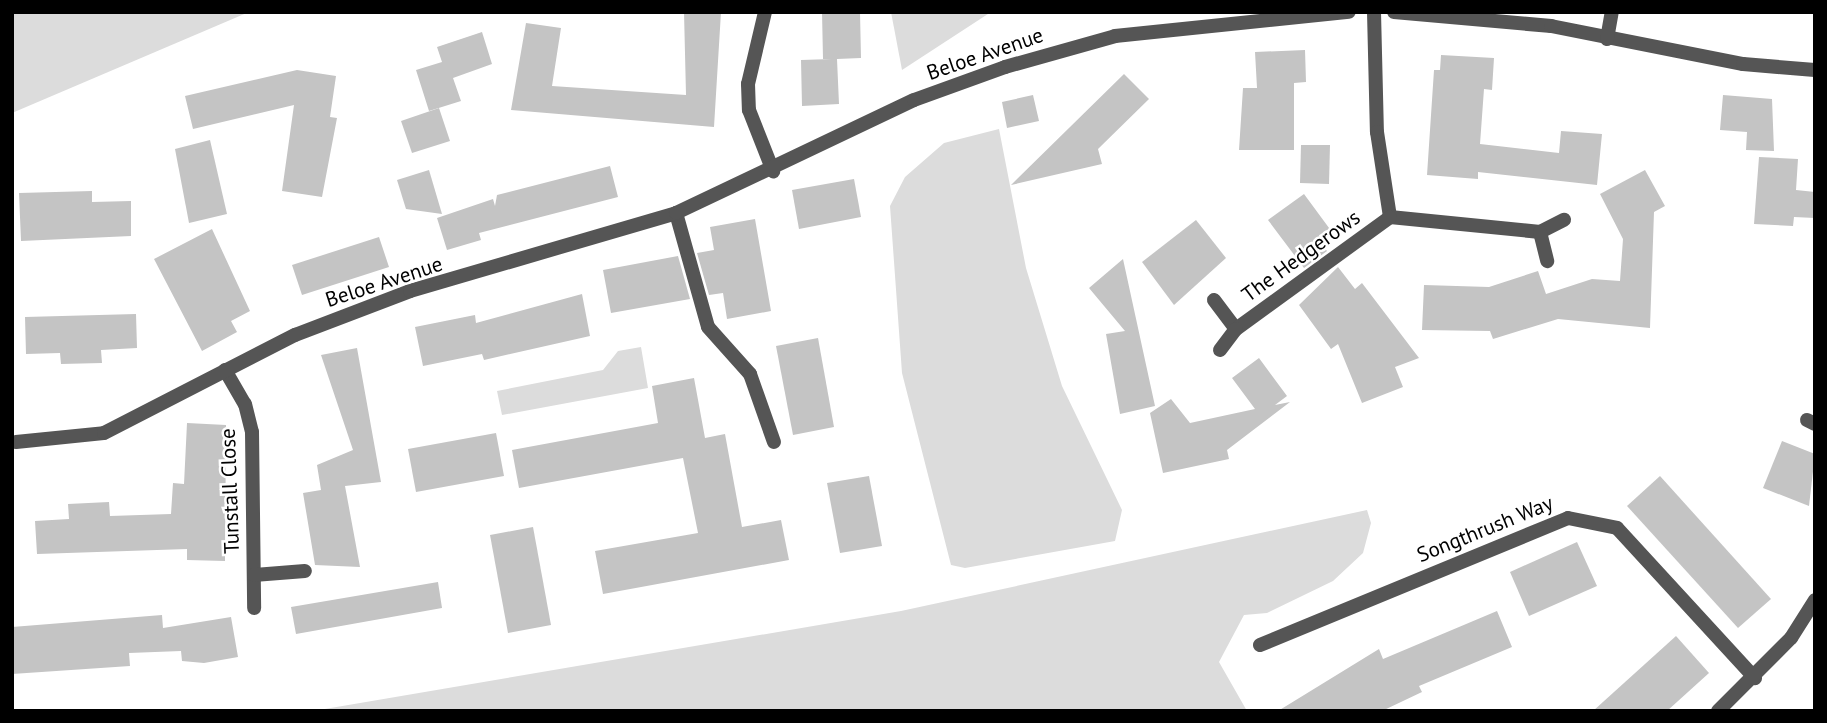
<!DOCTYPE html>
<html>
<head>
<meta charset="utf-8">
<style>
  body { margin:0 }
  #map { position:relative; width:1827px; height:723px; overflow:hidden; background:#fff; font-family:"PT Sans",sans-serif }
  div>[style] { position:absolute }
  .green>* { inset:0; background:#dcdcdc }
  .building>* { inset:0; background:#c4c4c4 }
  .minor>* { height:14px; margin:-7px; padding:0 7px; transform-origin:7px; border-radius:7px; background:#555 }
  span { translate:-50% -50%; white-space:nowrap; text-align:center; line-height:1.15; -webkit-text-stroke:5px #fff; paint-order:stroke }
  .street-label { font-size:21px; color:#000 }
  .frame { position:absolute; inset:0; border:14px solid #000; pointer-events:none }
</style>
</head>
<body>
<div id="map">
  <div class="green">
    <i style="clip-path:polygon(12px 12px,249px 12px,12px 113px)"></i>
    <i style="clip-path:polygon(891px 12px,991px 12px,902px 70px)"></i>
    <i style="clip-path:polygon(999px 129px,1026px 268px,1062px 386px,1122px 510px,1115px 541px,965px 568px,951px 565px,902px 373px,890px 206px,905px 177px,944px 143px)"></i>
    <i style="clip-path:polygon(641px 347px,648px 388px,502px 415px,497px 391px,603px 370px,618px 351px)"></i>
    <i style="clip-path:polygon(1367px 510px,1371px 523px,1363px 553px,1333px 581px,1267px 613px,1244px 615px,1219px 662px,1247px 711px,313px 711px,901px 611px)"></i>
  </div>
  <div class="building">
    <i style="clip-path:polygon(684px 12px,721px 12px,714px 127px,511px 110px,526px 23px,561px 28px,552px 86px,686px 95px)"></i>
    <i style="clip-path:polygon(822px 12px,860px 12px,861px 58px,837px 59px,839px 104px,802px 106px,801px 60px,832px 59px,823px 59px)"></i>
    <i style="clip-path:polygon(482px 32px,492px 64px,453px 78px,461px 101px,429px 111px,416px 70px,442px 62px,437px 47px)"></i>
    <i style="clip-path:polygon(1305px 50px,1306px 82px,1294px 83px,1294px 150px,1239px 150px,1243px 88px,1257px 88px,1255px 52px)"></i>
    <i style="clip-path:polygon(1441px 55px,1494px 58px,1492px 90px,1484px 89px,1480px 144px,1559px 153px,1561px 131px,1602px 134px,1597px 185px,1478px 172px,1478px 179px,1427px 175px,1434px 70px,1440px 70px)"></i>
    <i style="clip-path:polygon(297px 70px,336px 76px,330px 117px,337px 118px,322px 197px,282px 191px,294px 105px,193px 129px,185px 96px)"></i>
    <i style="clip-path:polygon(1124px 74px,1149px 99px,1098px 149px,1102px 164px,1011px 185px)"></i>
    <i style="clip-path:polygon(1033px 95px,1039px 121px,1007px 128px,1002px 102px)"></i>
    <i style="clip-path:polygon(1723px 95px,1772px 99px,1774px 151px,1746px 150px,1747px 132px,1720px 130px)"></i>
    <i style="clip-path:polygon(439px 108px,450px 141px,412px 153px,401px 121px)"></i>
    <i style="clip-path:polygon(210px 140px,227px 214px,189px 223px,175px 149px)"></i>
    <i style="clip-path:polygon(1301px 145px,1330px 145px,1329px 184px,1300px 183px)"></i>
    <i style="clip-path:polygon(1759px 157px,1798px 159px,1796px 190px,1815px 192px,1815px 218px,1794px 217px,1793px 226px,1754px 224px)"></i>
    <i style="clip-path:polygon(610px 166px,618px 197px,479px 233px,481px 240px,447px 250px,437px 218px,493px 199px,495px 206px,497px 195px)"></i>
    <i style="clip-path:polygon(429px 170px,442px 214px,406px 209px,397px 180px)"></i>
    <i style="clip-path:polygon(1645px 170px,1665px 206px,1654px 212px,1650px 328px,1558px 319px,1493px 339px,1490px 331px,1422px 330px,1424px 285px,1489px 287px,1538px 271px,1546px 294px,1592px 279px,1620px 281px,1623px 239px,1600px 194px)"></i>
    <i style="clip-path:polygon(854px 179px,861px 217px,799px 229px,792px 190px)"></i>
    <i style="clip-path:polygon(92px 191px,92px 202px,131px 201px,131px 236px,21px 241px,19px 193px)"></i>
    <i style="clip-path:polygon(1304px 194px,1332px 232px,1320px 242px,1327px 251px,1304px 268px,1268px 220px)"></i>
    <i style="clip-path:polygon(755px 219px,771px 311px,727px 319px,723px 293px,709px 295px,697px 253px,714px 250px,710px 227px)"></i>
    <i style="clip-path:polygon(1196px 220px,1226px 258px,1174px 305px,1142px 262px)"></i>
    <i style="clip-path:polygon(212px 229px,250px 311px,231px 321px,237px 332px,202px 351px,154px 259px)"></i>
    <i style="clip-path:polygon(379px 237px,389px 267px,302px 295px,292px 265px)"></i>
    <i style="clip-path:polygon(678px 256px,690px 299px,611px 313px,603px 270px)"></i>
    <i style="clip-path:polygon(1123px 259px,1155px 406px,1120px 414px,1106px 334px,1125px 331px,1089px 288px)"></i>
    <i style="clip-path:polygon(1338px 267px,1355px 289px,1362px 283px,1419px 358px,1395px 367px,1403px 387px,1362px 403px,1338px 344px,1331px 349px,1299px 305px)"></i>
    <i style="clip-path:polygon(582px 294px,590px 336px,484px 360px,482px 354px,423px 366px,415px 327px,475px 315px,476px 323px)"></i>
    <i style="clip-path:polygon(136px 314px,137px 348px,101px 350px,102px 363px,61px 364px,60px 353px,26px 354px,25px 317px)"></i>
    <i style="clip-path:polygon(818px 338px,834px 427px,793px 435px,776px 346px)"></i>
    <i style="clip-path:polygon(357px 348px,381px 482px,345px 486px,360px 567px,315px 565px,303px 493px,321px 490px,317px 465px,353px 450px,321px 355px)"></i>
    <i style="clip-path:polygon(1259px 358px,1287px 396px,1275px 405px,1290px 402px,1227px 450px,1229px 459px,1163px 473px,1150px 413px,1171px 399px,1190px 423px,1255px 409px,1232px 378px)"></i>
    <i style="clip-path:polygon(694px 378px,705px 438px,725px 434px,742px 527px,781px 520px,789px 560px,603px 594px,595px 551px,698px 533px,683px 458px,519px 488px,512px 450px,658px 423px,652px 386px)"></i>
    <i style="clip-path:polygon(187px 423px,226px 425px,225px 561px,187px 560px,187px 549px,37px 554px,35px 521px,69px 519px,68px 504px,109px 502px,110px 516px,171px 514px,173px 483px,184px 484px)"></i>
    <i style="clip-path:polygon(496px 433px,504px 476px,416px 492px,408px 449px)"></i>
    <i style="clip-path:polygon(1782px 441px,1815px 454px,1809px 506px,1763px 488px)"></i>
    <i style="clip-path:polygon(869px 476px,882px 546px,840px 553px,827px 483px)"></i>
    <i style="clip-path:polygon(1660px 476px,1771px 599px,1738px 628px,1627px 506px)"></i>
    <i style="clip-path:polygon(533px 527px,551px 625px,508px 633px,490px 535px)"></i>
    <i style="clip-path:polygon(1577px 542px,1597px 586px,1529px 616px,1510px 572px)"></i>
    <i style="clip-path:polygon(438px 582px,442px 608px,296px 634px,291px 607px)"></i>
    <i style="clip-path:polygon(1497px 611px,1512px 647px,1419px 686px,1422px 692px,1382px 711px,1278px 711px,1379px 649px,1383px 659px)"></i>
    <i style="clip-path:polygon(162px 615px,163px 628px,231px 617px,238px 657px,204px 663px,182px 661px,181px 651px,129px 653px,130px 666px,12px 674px,12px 627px)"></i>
    <i style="clip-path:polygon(1676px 636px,1709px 673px,1667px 711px,1593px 711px)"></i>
  </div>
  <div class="minor">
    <i style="left:765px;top:12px;width:74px;rotate:103.3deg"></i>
    <i style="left:748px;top:84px;width:26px;rotate:88deg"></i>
    <i style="left:749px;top:110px;width:66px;rotate:68.5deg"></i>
    <i style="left:1374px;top:12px;width:120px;rotate:88.6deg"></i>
    <i style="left:1377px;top:132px;width:86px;rotate:81.3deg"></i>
    <i style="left:1390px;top:217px;width:151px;rotate:5.7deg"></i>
    <i style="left:1540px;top:232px;width:27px;rotate:-27deg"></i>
    <i style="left:1394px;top:12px;width:158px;rotate:5.1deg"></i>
    <i style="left:1551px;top:26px;width:196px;rotate:11.2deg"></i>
    <i style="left:1743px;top:64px;width:72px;rotate:4.8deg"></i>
    <i style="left:1607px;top:39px;width:27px;rotate:-80deg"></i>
    <i style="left:676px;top:213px;width:118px;rotate:74.3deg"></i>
    <i style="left:708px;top:327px;width:63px;rotate:48.2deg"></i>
    <i style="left:750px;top:374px;width:72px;rotate:70.6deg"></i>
    <i style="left:1540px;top:232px;width:30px;rotate:76deg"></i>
    <i style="left:1214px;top:300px;width:36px;rotate:53deg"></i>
    <i style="left:1236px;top:329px;width:190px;rotate:-36deg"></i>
    <i style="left:1220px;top:350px;width:26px;rotate:-53deg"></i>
    <i style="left:225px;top:370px;width:39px;rotate:60deg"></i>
    <i style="left:245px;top:404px;width:29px;rotate:76deg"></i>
    <i style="left:252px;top:432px;width:176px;rotate:89.3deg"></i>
    <i style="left:1807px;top:420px;width:9px;rotate:27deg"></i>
    <i style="left:16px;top:442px;width:88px;rotate:-5.8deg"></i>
    <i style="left:104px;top:433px;width:215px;rotate:-27.2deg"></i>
    <i style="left:295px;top:335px;width:123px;rotate:-20.9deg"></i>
    <i style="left:410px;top:291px;width:277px;rotate:-16.3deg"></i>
    <i style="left:676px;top:213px;width:263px;rotate:-25.4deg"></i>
    <i style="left:914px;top:100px;width:97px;rotate:-19.9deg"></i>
    <i style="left:1005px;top:67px;width:114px;rotate:-15.7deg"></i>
    <i style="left:1115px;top:36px;width:235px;rotate:-5.9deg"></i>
    <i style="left:254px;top:575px;width:51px;rotate:-4.5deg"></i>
    <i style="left:1260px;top:645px;width:333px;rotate:-22.4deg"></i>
    <i style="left:1568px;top:518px;width:50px;rotate:11.5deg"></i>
    <i style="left:1617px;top:528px;width:204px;rotate:47.4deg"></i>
    <i style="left:1718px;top:711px;width:103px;rotate:-45deg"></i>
    <i style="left:1791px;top:638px;width:45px;rotate:-57.7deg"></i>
  </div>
  <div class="street-label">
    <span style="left:985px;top:54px;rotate:-19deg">Beloe Avenue</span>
    <span style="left:1301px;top:256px;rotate:-36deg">The Hedgerows</span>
    <span style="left:384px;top:282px;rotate:-18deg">Beloe Avenue</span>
    <span style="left:230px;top:491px;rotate:-92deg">Tunstall Close</span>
    <span style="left:1485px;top:529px;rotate:-22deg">Songthrush Way</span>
  </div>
  <div class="frame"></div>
</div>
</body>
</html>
